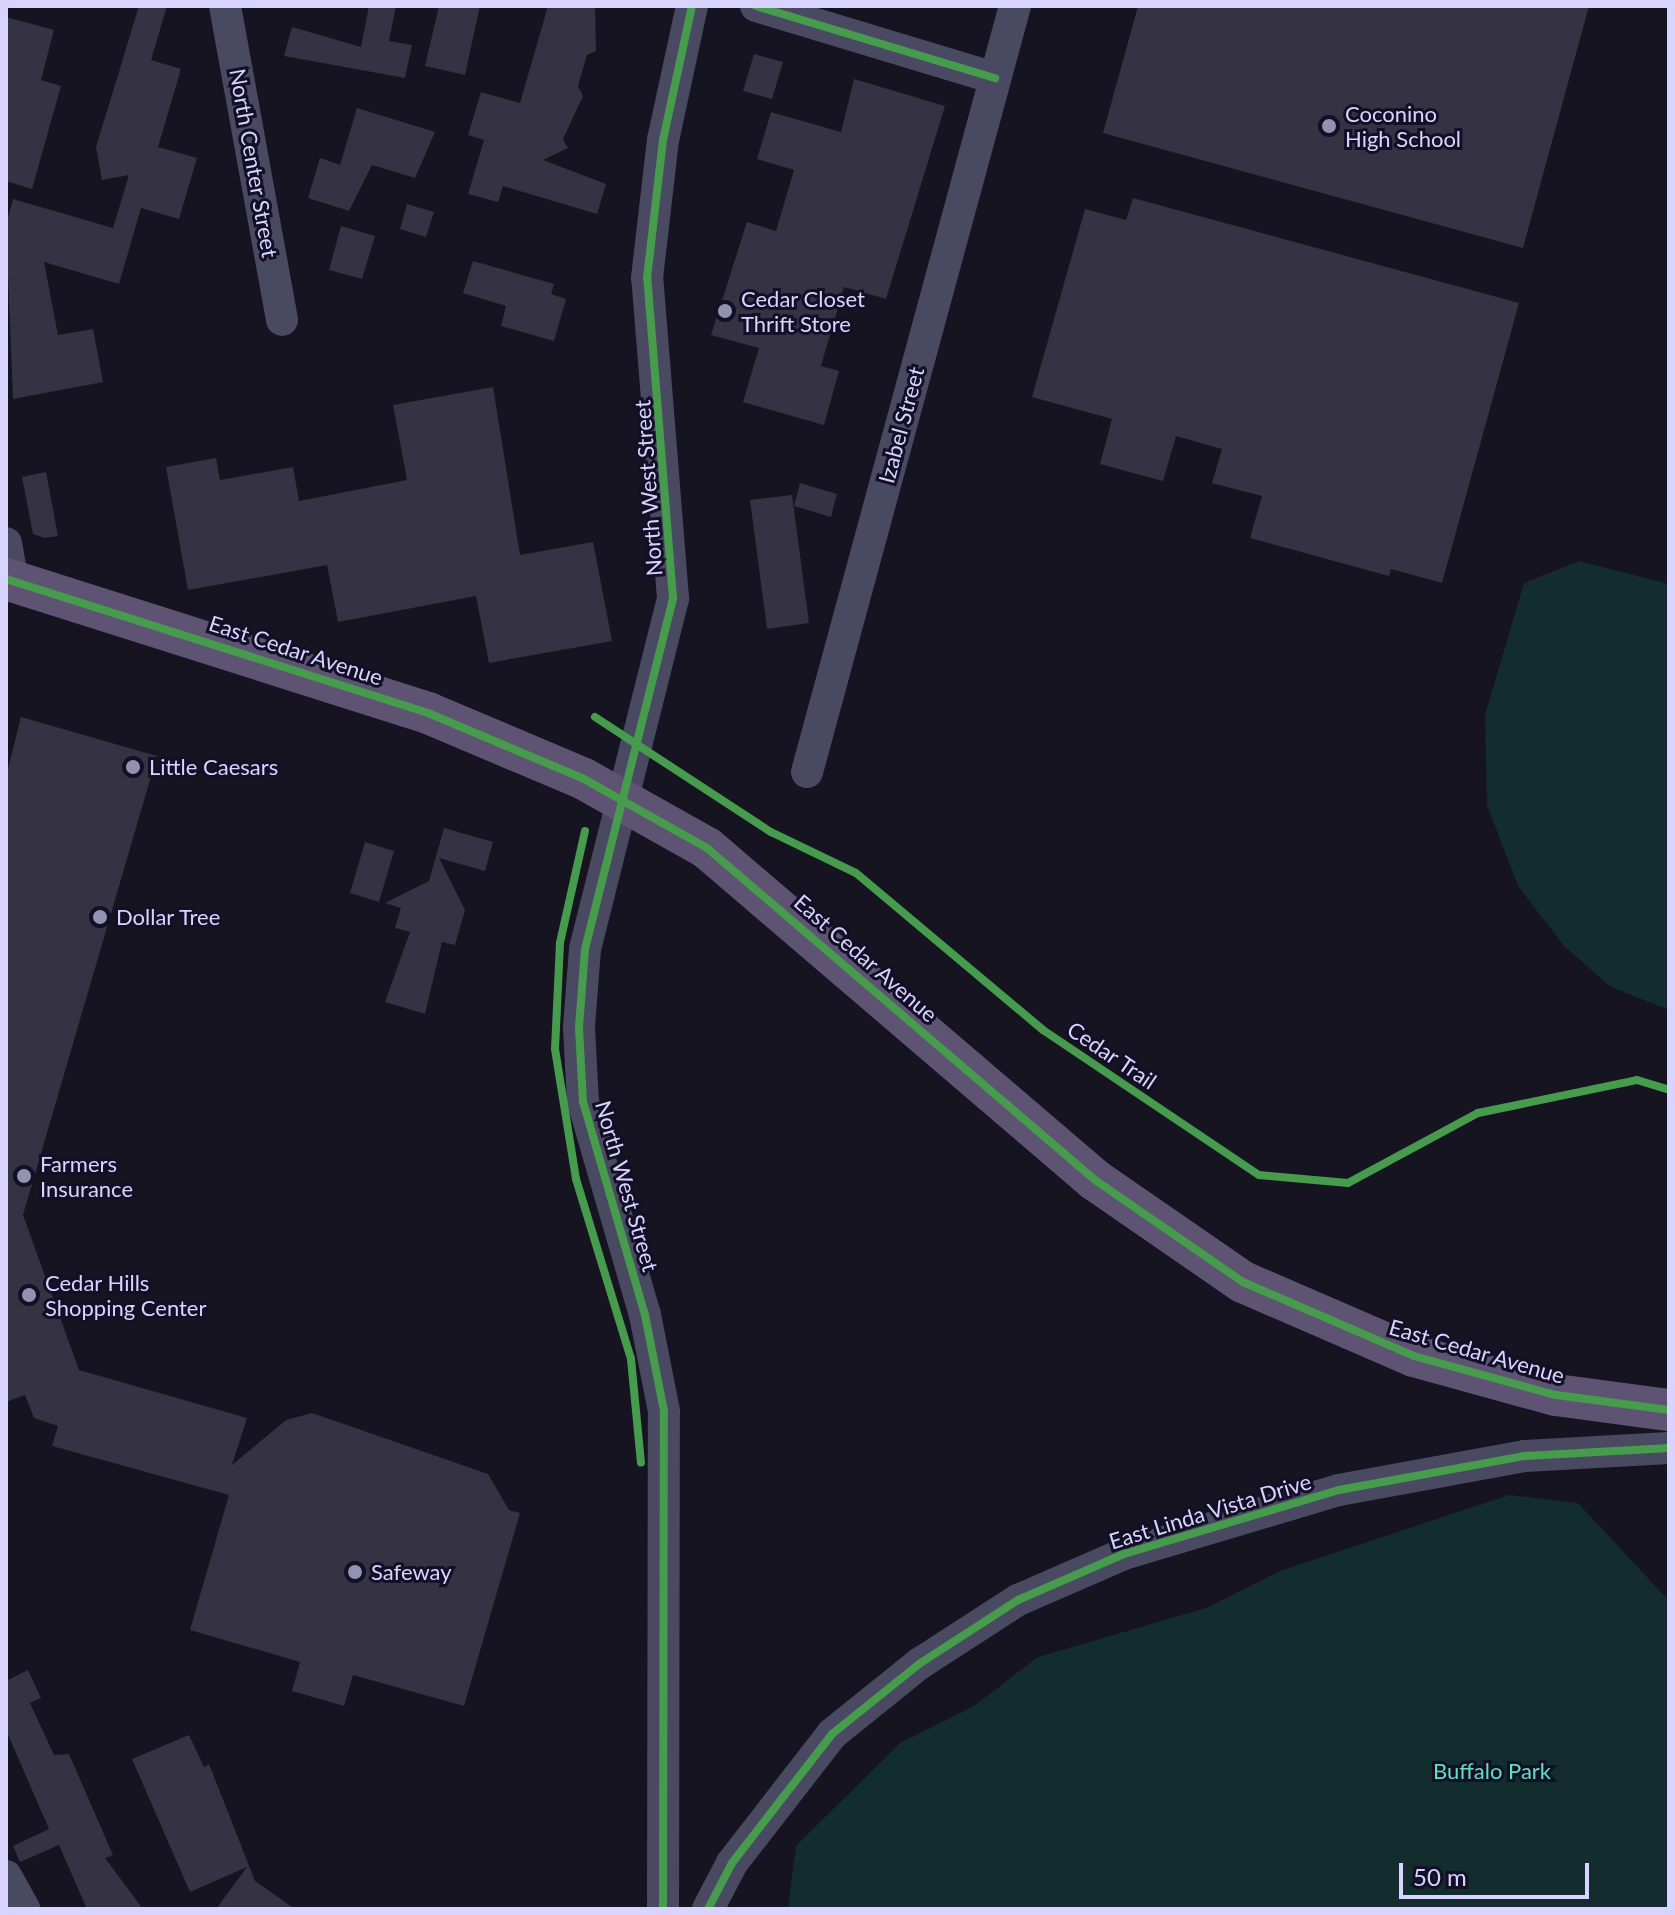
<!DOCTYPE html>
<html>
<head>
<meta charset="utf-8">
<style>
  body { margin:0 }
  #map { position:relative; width:1675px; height:1915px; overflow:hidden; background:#161421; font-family:Lato,sans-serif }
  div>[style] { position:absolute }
  .green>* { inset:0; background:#132c2d }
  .building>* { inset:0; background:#343243 }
  .minor>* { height:32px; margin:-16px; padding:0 16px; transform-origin:16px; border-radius:16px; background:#4a4962 }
  .major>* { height:42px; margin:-21px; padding:0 21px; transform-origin:21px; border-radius:21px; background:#5e5373 }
  .cycleway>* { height:8px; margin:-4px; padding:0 4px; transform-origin:4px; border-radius:4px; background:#469c4c }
  .dots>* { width:22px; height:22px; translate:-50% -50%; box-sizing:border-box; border:4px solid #130f26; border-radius:50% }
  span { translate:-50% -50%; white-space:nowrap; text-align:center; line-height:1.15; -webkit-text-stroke:6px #130f26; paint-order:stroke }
  .poi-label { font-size:22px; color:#d9d4ff }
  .left { translate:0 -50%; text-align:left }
  .street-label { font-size:22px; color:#d9d4ff }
  .park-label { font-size:22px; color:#5fe0c0 }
  .frame { position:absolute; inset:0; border:8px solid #d9d4ff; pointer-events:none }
  .scale { position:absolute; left:1399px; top:1863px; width:190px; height:36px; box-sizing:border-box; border:4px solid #d9d4ff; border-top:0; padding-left:10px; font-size:24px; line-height:28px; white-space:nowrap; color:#d9d4ff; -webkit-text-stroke:6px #130f26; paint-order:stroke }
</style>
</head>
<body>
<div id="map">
  <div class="green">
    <i style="clip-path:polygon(1579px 561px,1669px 584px,1669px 1010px,1611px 987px,1564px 946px,1518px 886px,1487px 805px,1485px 715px,1524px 583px)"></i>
    <i style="clip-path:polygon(1509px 1495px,1578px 1503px,1669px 1601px,1669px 1909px,788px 1909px,796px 1846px,900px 1743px,974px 1706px,1038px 1657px,1206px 1608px,1280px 1571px)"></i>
  </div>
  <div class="building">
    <i style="clip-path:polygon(139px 6px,167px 6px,151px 60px,181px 69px,158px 147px,197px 158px,179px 219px,141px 208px,119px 284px,44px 262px,58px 335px,93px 329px,103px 382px,13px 399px,6px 224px,13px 199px,113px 228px,129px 175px,102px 180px,96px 147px)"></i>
    <i style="clip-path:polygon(369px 6px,396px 6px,389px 41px,412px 45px,405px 78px,284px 56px,292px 27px,361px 47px)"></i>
    <i style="clip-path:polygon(439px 6px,480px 6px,465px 75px,425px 66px)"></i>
    <i style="clip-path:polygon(548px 6px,595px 6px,596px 51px,587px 55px,578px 86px,583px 96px,563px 139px,568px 148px,543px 160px,606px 184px,597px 214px,503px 186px,498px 202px,468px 194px,484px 140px,468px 135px,481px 92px,520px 103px)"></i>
    <i style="clip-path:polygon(1138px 6px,1589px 6px,1523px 248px,1103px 133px)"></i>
    <i style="clip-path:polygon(6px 17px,54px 30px,41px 80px,61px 86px,32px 189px,6px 181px)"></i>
    <i style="clip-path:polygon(754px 54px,783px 62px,772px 99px,743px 91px)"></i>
    <i style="clip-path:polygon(854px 79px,945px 106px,886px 299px,844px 287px,821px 366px,839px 371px,824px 425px,743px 402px,759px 348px,711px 335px,747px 222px,776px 231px,794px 170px,757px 159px,771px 112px,841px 132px)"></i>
    <i style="clip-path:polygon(357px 108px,435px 132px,415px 178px,372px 165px,349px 211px,308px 198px,320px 158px,340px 165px)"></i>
    <i style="clip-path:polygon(1133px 198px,1519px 303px,1442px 583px,1391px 569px,1389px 576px,1250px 538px,1262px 496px,1212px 483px,1222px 449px,1176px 436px,1163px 481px,1100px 464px,1112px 419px,1032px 397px,1085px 209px,1126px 220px)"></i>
    <i style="clip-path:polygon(407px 204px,434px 212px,426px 237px,400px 229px)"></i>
    <i style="clip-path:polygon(341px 226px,375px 236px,362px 279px,329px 270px)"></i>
    <i style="clip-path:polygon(473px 261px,554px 284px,551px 294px,566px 299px,554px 341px,501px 326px,506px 306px,463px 293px)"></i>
    <i style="clip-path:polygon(493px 387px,520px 555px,593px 542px,612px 641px,489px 663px,476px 596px,338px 622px,327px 565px,188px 590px,166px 467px,216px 458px,220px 480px,293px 467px,299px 501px,407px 480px,393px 405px)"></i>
    <i style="clip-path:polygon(46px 472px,58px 536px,45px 538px,33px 534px,22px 477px)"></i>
    <i style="clip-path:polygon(800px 483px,837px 494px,831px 517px,794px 506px)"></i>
    <i style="clip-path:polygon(792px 495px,809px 623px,767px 629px,750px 500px)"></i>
    <i style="clip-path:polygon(21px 717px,157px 756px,23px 1215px,79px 1370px,247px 1418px,232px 1465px,286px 1420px,312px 1413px,488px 1474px,509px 1510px,520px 1513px,464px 1706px,353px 1675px,344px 1706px,292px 1691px,300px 1662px,190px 1630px,229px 1495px,52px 1446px,58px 1426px,34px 1418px,25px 1395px,6px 1402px,6px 777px)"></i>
    <i style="clip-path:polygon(444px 828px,493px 842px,485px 871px,439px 858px,465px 910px,455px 945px,442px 942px,425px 1014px,385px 1002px,410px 932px,395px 928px,401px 908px,385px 903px,429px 881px)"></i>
    <i style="clip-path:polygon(365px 842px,394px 851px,379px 902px,350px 893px)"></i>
    <i style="clip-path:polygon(28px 1670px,41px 1698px,30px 1703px,54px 1755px,69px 1754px,113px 1855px,105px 1858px,143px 1909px,87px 1909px,59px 1845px,20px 1862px,13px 1846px,49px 1829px,6px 1730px,6px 1681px)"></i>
    <i style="clip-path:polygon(189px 1735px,204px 1767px,209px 1764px,255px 1881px,295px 1909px,216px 1909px,247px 1867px,190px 1892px,132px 1759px)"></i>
  </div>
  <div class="minor">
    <i style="left:225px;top:6px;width:319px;rotate:79.7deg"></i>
    <i style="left:756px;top:6px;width:250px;rotate:16.8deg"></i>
    <i style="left:6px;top:543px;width:39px;rotate:80deg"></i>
    <i style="left:807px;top:772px;width:794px;rotate:-74.81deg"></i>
    <i style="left:6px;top:1876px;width:38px;rotate:61deg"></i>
    <i style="left:663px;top:1909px;width:498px;rotate:-89.9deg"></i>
    <i style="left:664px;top:1411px;width:98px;rotate:-101.2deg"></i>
    <i style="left:645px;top:1315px;width:222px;rotate:-106.2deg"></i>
    <i style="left:583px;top:1102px;width:75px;rotate:-93.1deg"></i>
    <i style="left:579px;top:1027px;width:78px;rotate:-85.6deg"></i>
    <i style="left:585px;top:949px;width:362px;rotate:-75.9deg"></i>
    <i style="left:673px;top:598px;width:321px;rotate:-94.6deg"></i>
    <i style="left:647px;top:278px;width:139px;rotate:-83.4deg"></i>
    <i style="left:663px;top:140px;width:137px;rotate:-77.8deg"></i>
    <i style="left:708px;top:1909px;width:52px;rotate:-62.4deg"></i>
    <i style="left:732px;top:1863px;width:163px;rotate:-52.2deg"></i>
    <i style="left:832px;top:1734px;width:112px;rotate:-38.8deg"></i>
    <i style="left:919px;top:1664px;width:118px;rotate:-32.9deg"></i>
    <i style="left:1018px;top:1600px;width:116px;rotate:-23.5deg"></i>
    <i style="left:1124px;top:1554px;width:224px;rotate:-16.6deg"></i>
    <i style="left:1339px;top:1490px;width:189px;rotate:-10.4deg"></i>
    <i style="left:1525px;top:1456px;width:144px;rotate:-3.2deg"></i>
  </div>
  <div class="major">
    <i style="left:6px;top:579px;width:443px;rotate:17.6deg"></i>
    <i style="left:428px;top:713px;width:169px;rotate:22.9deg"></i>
    <i style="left:584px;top:779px;width:141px;rotate:29.3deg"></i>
    <i style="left:707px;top:848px;width:511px;rotate:40.55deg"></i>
    <i style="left:1095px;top:1180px;width:180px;rotate:34.6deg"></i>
    <i style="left:1243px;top:1282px;width:186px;rotate:23.4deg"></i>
    <i style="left:1414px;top:1356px;width:147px;rotate:15.4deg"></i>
    <i style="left:1556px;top:1395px;width:114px;rotate:7.6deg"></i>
  </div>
  <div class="cycleway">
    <i style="left:756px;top:6px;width:250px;rotate:16.8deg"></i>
    <i style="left:6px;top:579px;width:443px;rotate:17.6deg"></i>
    <i style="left:428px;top:713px;width:169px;rotate:22.9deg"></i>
    <i style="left:584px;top:779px;width:141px;rotate:29.3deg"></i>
    <i style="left:707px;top:848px;width:511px;rotate:40.55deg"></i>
    <i style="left:1095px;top:1180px;width:180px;rotate:34.6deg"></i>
    <i style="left:1243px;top:1282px;width:186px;rotate:23.4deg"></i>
    <i style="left:1414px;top:1356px;width:147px;rotate:15.4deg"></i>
    <i style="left:1556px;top:1395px;width:114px;rotate:7.6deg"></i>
    <i style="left:595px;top:717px;width:210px;rotate:33.2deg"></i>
    <i style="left:771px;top:832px;width:94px;rotate:25.8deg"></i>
    <i style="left:856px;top:873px;width:244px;rotate:40deg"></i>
    <i style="left:1043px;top:1030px;width:260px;rotate:33.9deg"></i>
    <i style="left:1259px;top:1175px;width:89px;rotate:5.1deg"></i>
    <i style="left:1348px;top:1183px;width:148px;rotate:-28.3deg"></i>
    <i style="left:1478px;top:1113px;width:162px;rotate:-11.7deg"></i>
    <i style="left:1637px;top:1080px;width:34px;rotate:17deg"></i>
    <i style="left:585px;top:831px;width:115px;rotate:102.6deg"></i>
    <i style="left:560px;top:943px;width:106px;rotate:92.7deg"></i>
    <i style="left:555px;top:1049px;width:132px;rotate:80.8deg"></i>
    <i style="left:576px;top:1179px;width:188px;rotate:73deg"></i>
    <i style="left:631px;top:1359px;width:104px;rotate:84.5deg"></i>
    <i style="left:663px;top:1909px;width:498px;rotate:-89.9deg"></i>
    <i style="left:664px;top:1411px;width:98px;rotate:-101.2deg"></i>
    <i style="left:645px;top:1315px;width:222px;rotate:-106.2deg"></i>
    <i style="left:583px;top:1102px;width:75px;rotate:-93.1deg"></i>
    <i style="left:579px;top:1027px;width:78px;rotate:-85.6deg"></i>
    <i style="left:585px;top:949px;width:362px;rotate:-75.9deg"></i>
    <i style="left:673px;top:598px;width:321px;rotate:-94.6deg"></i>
    <i style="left:647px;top:278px;width:139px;rotate:-83.4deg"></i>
    <i style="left:663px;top:140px;width:137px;rotate:-77.8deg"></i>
    <i style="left:708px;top:1909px;width:52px;rotate:-62.4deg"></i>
    <i style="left:732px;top:1863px;width:163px;rotate:-52.2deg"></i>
    <i style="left:832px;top:1734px;width:112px;rotate:-38.8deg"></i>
    <i style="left:919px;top:1664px;width:118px;rotate:-32.9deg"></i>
    <i style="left:1018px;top:1600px;width:116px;rotate:-23.5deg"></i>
    <i style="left:1124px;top:1554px;width:224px;rotate:-16.6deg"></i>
    <i style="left:1339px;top:1490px;width:189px;rotate:-10.4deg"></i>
    <i style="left:1525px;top:1456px;width:144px;rotate:-3.2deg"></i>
  </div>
  <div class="dots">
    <i style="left:1329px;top:126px;background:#9591b1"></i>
    <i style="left:725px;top:311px;background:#9591b1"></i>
    <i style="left:133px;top:767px;background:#9591b1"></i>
    <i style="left:100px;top:917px;background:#9591b1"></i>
    <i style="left:24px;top:1176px;background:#9591b1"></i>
    <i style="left:29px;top:1295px;background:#9591b1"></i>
    <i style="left:355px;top:1572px;background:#9591b1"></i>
  </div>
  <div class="poi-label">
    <span class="left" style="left:1345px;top:126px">Coconino<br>High School</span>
    <span class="left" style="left:741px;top:311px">Cedar Closet<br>Thrift Store</span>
    <span class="left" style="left:149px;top:767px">Little Caesars</span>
    <span class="left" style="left:116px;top:917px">Dollar Tree</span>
    <span class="left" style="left:40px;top:1176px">Farmers<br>Insurance</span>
    <span class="left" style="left:45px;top:1295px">Cedar Hills<br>Shopping Center</span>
    <span class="left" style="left:371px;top:1572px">Safeway</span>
  </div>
  <div class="street-label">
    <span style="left:254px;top:163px;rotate:80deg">North Center Street</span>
    <span style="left:901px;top:425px;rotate:-75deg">Izabel Street</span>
    <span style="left:648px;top:488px;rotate:-94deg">North West Street</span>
    <span style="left:296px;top:650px;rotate:18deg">East Cedar Avenue</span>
    <span style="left:866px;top:958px;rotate:41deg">East Cedar Avenue</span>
    <span style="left:1112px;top:1055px;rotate:34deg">Cedar Trail</span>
    <span style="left:627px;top:1186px;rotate:74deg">North West Street</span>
    <span style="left:1477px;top:1351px;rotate:16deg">East Cedar Avenue</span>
    <span style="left:1210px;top:1511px;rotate:-17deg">East Linda Vista Drive</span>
  </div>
  <div class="park-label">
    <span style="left:1492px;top:1771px">Buffalo Park</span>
  </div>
  <div class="frame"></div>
  <div class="scale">50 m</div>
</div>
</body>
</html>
